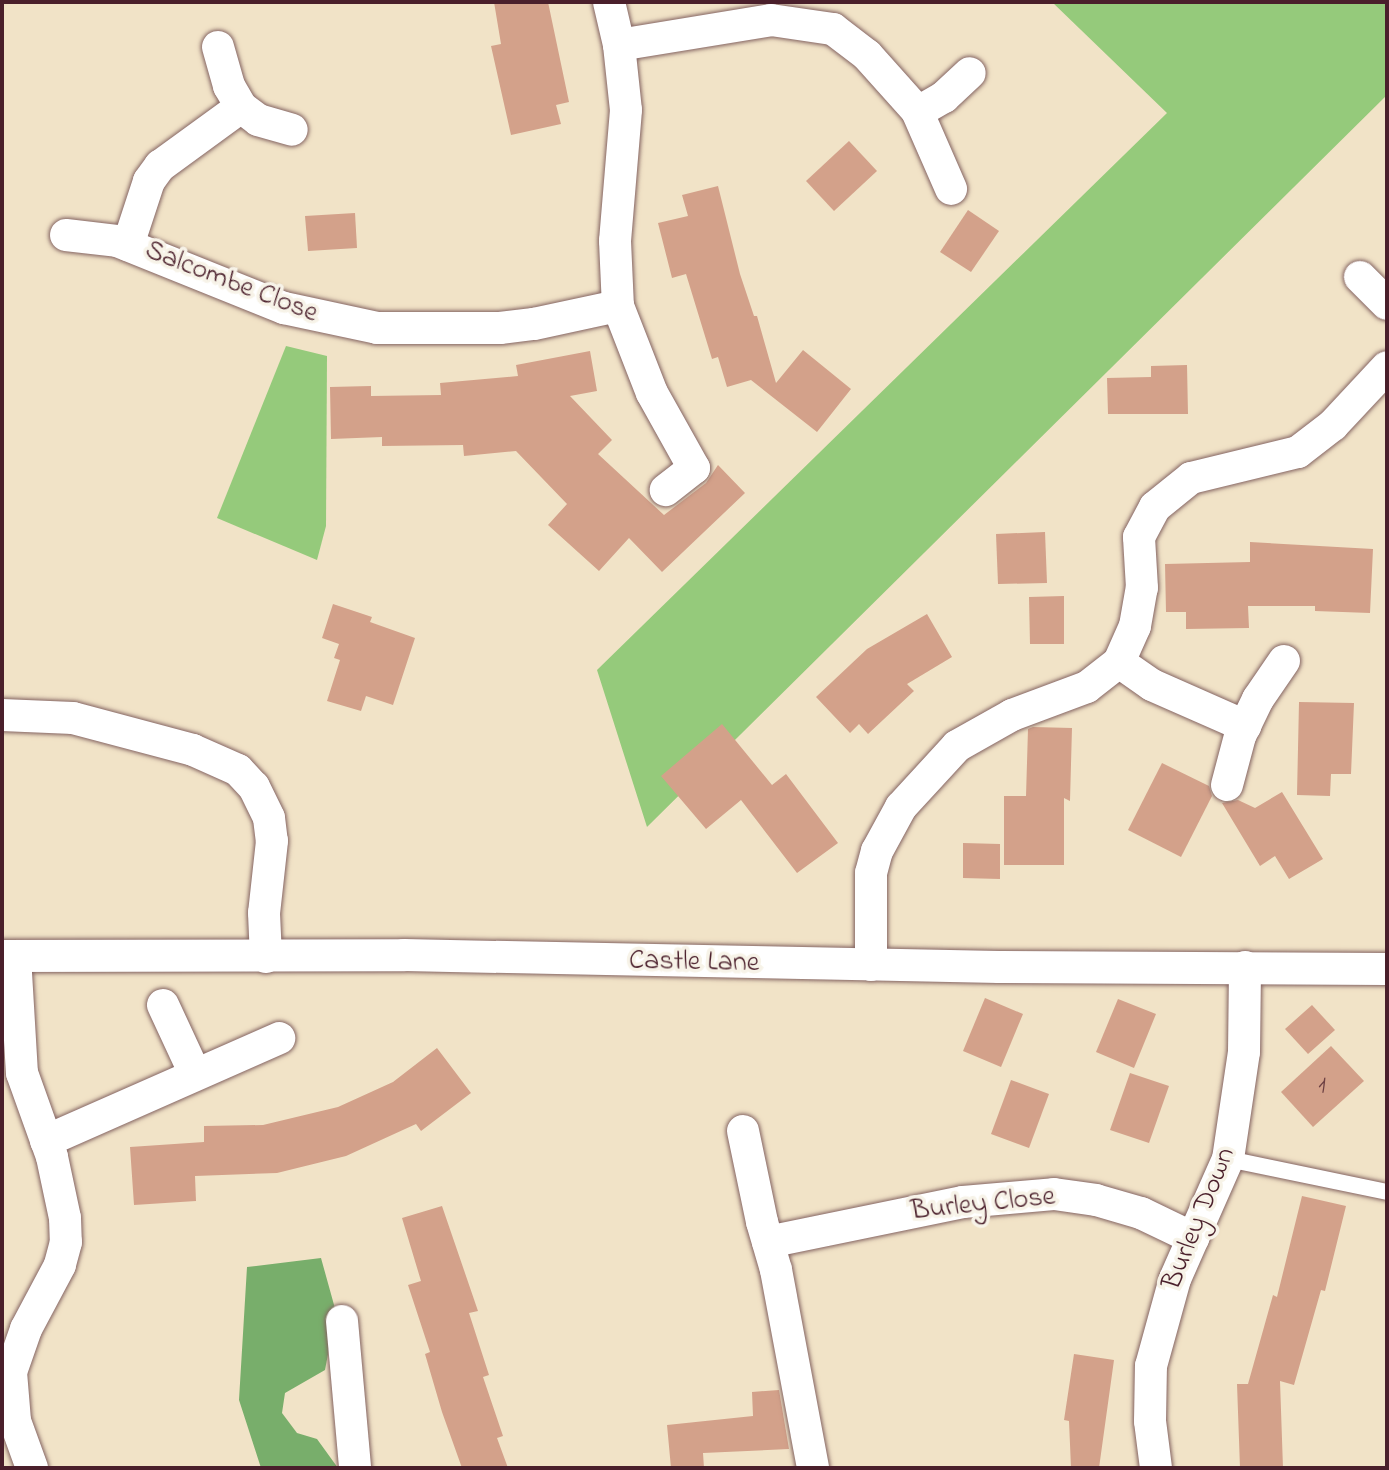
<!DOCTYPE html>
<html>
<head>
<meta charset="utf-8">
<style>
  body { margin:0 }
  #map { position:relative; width:1389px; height:1470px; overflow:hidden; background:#f1e3c7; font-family:"Indie Flower",sans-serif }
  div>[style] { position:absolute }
  .green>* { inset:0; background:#95ca7b }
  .forest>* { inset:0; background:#78ae6b }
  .building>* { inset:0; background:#d3a18a }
  .roads { filter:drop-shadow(0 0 2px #846462) drop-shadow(0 0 2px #846462) }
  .lane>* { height:16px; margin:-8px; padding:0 8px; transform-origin:8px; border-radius:8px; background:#fff }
  .street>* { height:32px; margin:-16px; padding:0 16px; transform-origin:16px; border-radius:16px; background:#fff }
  span { translate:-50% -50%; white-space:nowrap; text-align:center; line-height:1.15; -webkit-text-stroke:7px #f7f3e8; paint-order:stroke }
  .number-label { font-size:24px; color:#6c4043 }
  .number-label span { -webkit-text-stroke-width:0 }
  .street-label { font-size:28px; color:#4a1f2b }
  .frame { position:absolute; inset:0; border:4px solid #4a1f2b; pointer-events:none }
</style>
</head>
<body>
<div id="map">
  <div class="green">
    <i style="clip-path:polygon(1052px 2px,1387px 2px,1387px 95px,647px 827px,597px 670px,1167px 113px)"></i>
    <i style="clip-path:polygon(286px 346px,327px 356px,326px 526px,317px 560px,217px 518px)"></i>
  </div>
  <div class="forest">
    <i style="clip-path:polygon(321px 1258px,336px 1312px,325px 1370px,285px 1393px,282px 1413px,297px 1433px,317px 1439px,338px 1468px,261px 1468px,239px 1400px,247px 1267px)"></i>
  </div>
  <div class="building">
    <i style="clip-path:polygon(494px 2px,548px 2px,569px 102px,556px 105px,561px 124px,511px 135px,491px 46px,501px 44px)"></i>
    <i style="clip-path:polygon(849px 141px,877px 171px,834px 211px,806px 181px)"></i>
    <i style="clip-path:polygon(718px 186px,740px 274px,754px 316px,757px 316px,776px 383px,803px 350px,851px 389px,817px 432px,751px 380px,727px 387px,718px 357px,712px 359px,686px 274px,672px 278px,658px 223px,688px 216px,682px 195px)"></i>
    <i style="clip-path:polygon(968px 210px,999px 231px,971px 272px,940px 252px)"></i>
    <i style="clip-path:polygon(355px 213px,357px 248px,308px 251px,305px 216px)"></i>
    <i style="clip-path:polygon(590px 351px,597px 391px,570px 396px,612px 440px,598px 454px,664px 515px,706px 483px,718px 465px,745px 493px,662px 572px,629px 538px,599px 571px,548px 525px,567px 504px,516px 451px,464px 456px,463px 445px,382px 446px,382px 437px,331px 439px,330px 387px,371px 386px,371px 396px,441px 395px,440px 383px,518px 376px,516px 365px)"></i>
    <i style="clip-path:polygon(1187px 365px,1188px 414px,1108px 414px,1107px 378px,1151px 377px,1151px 366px)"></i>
    <i style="clip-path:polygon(1045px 532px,1047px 583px,998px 584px,996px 534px)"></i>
    <i style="clip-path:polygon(1250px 542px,1373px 549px,1370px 613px,1315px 611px,1315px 606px,1248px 606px,1249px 628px,1186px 629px,1186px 612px,1166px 612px,1165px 564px,1250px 562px)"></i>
    <i style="clip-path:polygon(1064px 596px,1064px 644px,1030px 644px,1029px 597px)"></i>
    <i style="clip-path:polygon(333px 604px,372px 617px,370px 622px,415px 638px,393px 705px,366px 696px,361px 711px,327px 701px,340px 660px,334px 658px,339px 644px,322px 638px)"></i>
    <i style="clip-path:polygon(927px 614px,952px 657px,907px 684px,914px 691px,868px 734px,859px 724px,850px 733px,816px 697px,867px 649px)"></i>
    <i style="clip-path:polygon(1299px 702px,1354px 703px,1351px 774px,1331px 774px,1330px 796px,1297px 795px)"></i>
    <i style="clip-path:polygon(722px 724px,772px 785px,786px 774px,838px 843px,797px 873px,741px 800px,706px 829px,661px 776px)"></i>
    <i style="clip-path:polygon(1033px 727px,1072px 728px,1070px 801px,1064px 798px,1064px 865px,1004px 865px,1004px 796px,1026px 796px,1028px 729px)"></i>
    <i style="clip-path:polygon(1162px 763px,1209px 786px,1212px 796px,1181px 857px,1128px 830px)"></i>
    <i style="clip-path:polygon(1282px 792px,1323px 859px,1289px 879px,1275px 856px,1260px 866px,1222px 803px,1238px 800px,1255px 808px)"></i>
    <i style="clip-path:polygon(963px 843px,1000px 844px,1000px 879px,963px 878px)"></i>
    <i style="clip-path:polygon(985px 998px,1023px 1014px,1001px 1067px,963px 1051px)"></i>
    <i style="clip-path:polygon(1118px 999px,1156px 1014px,1134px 1068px,1096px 1052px)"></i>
    <i style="clip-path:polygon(1312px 1005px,1335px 1030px,1308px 1054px,1285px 1029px)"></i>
    <i style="clip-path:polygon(1331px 1046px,1364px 1081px,1313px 1127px,1281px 1092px)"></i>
    <i style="clip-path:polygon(437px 1048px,471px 1093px,421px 1131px,416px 1124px,346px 1156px,277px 1173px,195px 1176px,196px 1201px,134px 1205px,130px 1147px,204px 1142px,204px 1126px,263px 1125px,338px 1107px,393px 1082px)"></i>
    <i style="clip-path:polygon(1130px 1073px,1169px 1086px,1149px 1143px,1110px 1130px)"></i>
    <i style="clip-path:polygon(1011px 1080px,1049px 1094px,1029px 1148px,991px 1134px)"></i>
    <i style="clip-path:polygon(1302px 1196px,1346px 1206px,1325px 1291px,1321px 1290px,1294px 1385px,1280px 1381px,1283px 1468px,1240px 1468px,1237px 1384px,1248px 1384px,1273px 1295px,1277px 1297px)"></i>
    <i style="clip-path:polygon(442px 1206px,478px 1311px,469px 1313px,489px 1375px,483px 1377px,503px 1436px,497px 1438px,508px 1468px,462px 1468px,442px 1412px,425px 1354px,430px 1352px,408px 1285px,421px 1281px,402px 1218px)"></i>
    <i style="clip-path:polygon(1074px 1354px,1114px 1360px,1099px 1468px,1071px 1468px,1069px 1421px,1064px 1420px)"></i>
    <i style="clip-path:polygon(779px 1390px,789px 1449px,703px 1453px,704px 1468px,671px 1468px,667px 1425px,753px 1416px,752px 1392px)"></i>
  </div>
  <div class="roads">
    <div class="lane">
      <i style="left:1228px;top:1159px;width:162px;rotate:11.7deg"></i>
    </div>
    <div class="street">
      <i style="left:609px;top:2px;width:44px;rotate:76.9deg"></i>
      <i style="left:619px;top:45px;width:65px;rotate:83.9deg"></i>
      <i style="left:626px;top:110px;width:131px;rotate:94.8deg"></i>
      <i style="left:615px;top:241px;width:65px;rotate:87.4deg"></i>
      <i style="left:618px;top:306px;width:93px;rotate:68.7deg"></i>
      <i style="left:652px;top:393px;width:86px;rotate:60.8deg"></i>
      <i style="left:694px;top:468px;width:36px;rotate:142deg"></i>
      <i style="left:619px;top:45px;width:154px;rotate:-9.3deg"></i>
      <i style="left:771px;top:20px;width:63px;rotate:8.3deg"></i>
      <i style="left:833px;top:29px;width:43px;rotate:37.4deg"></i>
      <i style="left:867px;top:55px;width:75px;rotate:48.2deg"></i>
      <i style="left:917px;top:111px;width:85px;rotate:66.4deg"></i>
      <i style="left:218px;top:47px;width:41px;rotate:74.2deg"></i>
      <i style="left:229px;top:86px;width:24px;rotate:60deg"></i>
      <i style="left:241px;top:107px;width:21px;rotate:37deg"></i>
      <i style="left:258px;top:120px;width:35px;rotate:16deg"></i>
      <i style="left:918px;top:112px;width:30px;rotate:-30deg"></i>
      <i style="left:944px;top:97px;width:35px;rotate:-43deg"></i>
      <i style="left:66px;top:235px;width:51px;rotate:6.7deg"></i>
      <i style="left:117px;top:241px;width:180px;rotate:21.9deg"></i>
      <i style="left:284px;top:308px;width:95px;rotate:12.1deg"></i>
      <i style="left:377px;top:328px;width:123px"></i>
      <i style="left:500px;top:328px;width:34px;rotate:-7deg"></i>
      <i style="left:534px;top:324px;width:86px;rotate:-12.1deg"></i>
      <i style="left:128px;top:245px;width:67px;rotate:-71.8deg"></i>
      <i style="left:149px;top:181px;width:19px;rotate:-54deg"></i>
      <i style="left:160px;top:166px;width:100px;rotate:-36.1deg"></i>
      <i style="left:1360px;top:277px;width:38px;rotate:45deg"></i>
      <i style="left:1119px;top:662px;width:40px;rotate:34.9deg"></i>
      <i style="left:1152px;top:685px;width:102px;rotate:23.8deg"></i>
      <i style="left:2px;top:715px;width:71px;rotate:2.4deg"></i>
      <i style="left:73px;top:718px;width:124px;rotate:14.9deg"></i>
      <i style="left:193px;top:750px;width:49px;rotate:24deg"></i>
      <i style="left:238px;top:770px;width:23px;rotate:47deg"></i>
      <i style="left:254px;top:787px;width:34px;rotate:64deg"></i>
      <i style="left:269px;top:818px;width:23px;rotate:83deg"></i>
      <i style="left:272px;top:841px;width:72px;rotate:96.3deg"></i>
      <i style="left:264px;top:913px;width:44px;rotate:87.4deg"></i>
      <i style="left:1227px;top:785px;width:51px;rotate:-75.1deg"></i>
      <i style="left:1240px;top:736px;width:41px;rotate:-64.1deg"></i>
      <i style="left:1258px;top:699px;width:46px;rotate:-55.6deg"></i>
      <i style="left:2px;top:956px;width:402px;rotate:-0.1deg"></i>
      <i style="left:404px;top:955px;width:595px;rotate:1.16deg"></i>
      <i style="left:999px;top:967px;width:388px;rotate:0.3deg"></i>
      <i style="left:15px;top:956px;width:117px;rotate:86.6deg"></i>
      <i style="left:22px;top:1073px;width:89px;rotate:70.3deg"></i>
      <i style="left:52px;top:1157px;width:62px;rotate:78deg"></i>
      <i style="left:65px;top:1218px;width:24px;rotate:88deg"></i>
      <i style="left:66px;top:1242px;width:24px;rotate:105deg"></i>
      <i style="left:60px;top:1265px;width:72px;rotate:118deg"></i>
      <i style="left:26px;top:1329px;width:46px;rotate:109.2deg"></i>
      <i style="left:11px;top:1372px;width:49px;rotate:85.3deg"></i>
      <i style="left:15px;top:1421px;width:50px;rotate:70.1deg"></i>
      <i style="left:871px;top:965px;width:92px;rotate:-90deg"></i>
      <i style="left:871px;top:873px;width:23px;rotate:-75deg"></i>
      <i style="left:877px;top:851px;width:50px;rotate:-61.4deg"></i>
      <i style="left:901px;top:807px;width:83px;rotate:-47.4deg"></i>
      <i style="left:957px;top:746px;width:63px;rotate:-29.4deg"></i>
      <i style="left:1012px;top:715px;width:80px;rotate:-20.5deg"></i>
      <i style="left:1087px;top:687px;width:41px;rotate:-38deg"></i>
      <i style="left:1119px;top:662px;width:39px;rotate:-66deg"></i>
      <i style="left:1135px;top:626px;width:39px;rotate:-80deg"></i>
      <i style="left:1142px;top:588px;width:51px;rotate:-93.4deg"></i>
      <i style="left:1139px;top:537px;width:34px;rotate:-62deg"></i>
      <i style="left:1155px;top:507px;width:46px;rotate:-38.9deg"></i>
      <i style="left:1191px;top:478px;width:110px;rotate:-13.7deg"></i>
      <i style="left:1298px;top:452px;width:44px;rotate:-37.6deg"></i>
      <i style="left:1333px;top:425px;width:79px;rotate:-47deg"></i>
      <i style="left:163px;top:1005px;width:76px;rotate:65.1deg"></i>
      <i style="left:743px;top:1131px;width:93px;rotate:78.2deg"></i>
      <i style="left:762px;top:1222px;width:50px;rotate:73.7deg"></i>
      <i style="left:776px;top:1270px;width:201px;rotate:79.4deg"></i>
      <i style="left:46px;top:1141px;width:255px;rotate:-23.8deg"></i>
      <i style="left:768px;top:1242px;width:199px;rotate:-11.6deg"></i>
      <i style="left:963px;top:1202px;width:91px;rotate:-5deg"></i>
      <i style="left:1054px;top:1194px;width:42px;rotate:8.1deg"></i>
      <i style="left:1096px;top:1200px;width:47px;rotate:16.1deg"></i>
      <i style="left:1141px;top:1213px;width:58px;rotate:25.7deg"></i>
      <i style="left:342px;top:1321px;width:148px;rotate:84.9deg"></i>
      <i style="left:1156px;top:1468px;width:47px;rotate:-97.3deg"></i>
      <i style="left:1150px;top:1421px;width:55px;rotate:-89deg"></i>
      <i style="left:1151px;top:1366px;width:90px;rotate:-74.6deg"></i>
      <i style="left:1175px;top:1279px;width:131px;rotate:-66.2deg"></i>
      <i style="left:1228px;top:1159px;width:108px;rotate:-81.5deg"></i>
      <i style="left:1244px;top:1052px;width:85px;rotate:-89.3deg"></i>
    </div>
  </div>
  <div class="number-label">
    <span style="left:1322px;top:1087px">1</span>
  </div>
  <div class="street-label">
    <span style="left:231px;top:283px;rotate:21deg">Salcombe Close</span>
    <span style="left:694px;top:963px;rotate:1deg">Castle Lane</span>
    <span style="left:983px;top:1205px;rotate:-6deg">Burley Close</span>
    <span style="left:1200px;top:1219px;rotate:-68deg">Burley Down</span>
  </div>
  <div class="frame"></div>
</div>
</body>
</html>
